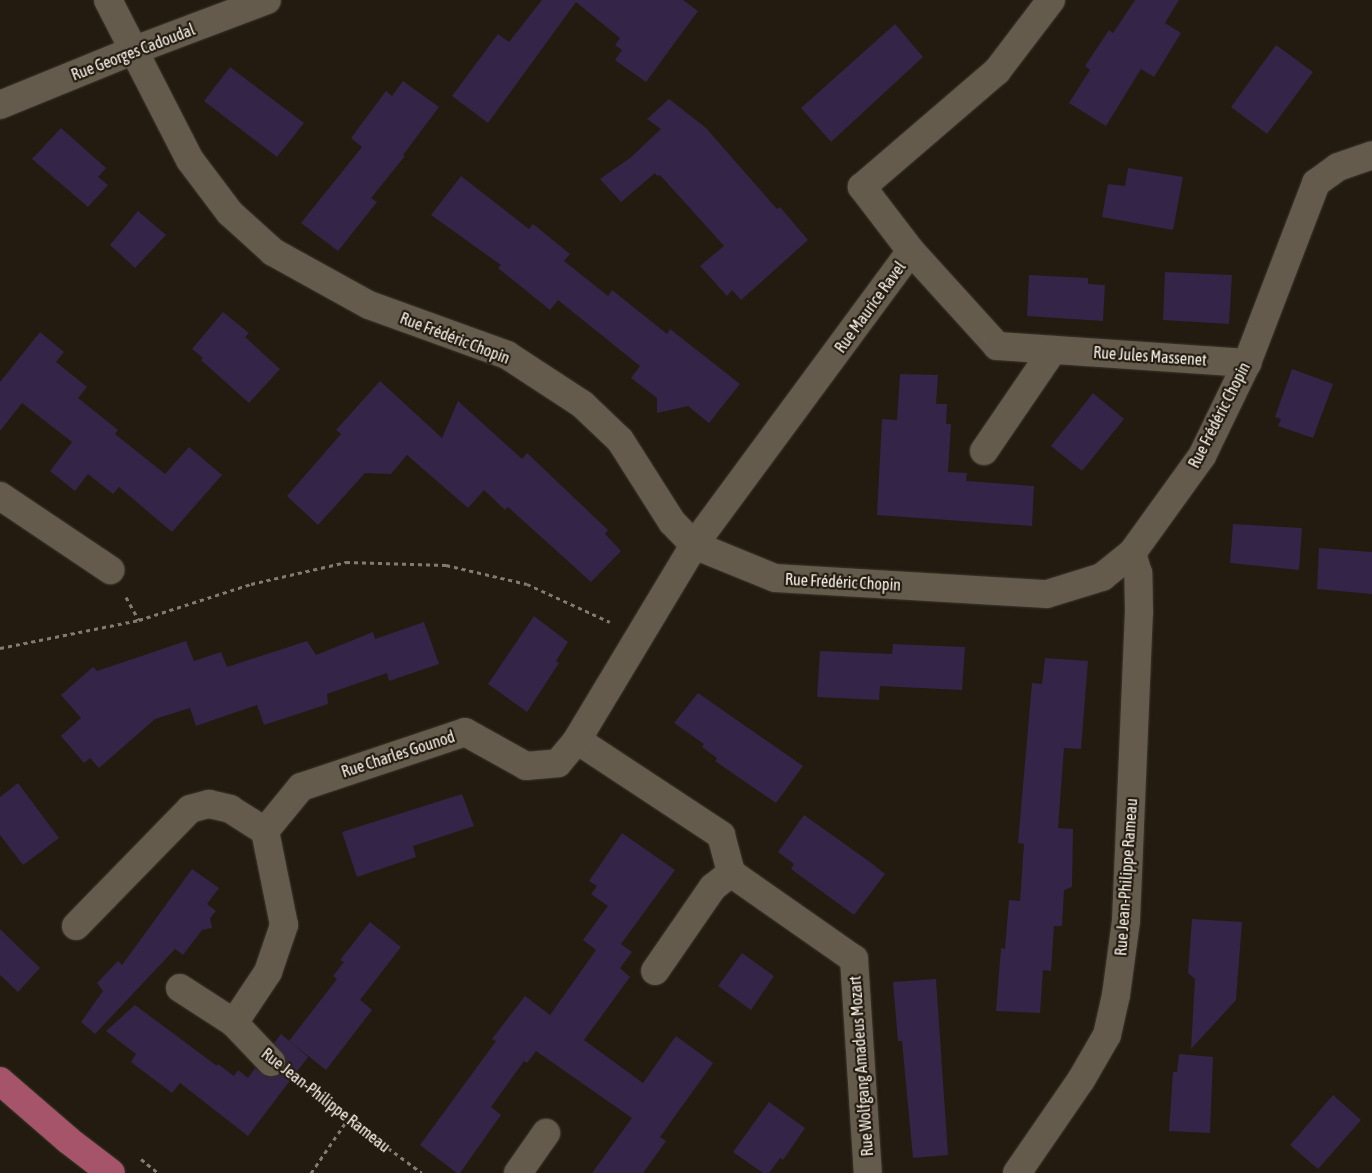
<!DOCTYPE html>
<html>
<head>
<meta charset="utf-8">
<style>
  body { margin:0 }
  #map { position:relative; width:1372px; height:1173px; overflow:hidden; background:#231b0f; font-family:"Asap Condensed",sans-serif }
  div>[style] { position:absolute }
  .building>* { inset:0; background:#342447 }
  .path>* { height:3px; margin-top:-1.5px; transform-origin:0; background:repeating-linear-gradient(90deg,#827b71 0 4px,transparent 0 8px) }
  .roads { filter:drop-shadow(0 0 1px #3c362f) drop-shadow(0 0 1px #3c362f) }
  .minor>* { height:28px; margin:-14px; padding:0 14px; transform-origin:14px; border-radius:14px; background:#655b4d }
  .major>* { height:28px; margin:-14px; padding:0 14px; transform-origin:14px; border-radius:14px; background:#a55469 }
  span { translate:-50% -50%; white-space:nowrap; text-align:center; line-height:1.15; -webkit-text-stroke:4.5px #231b0f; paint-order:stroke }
  .street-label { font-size:16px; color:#faf4ec }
</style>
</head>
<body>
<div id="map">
  <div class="building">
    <i style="clip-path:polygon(542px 0,683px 0,698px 11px,646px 82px,615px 60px,622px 50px,615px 45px,620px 38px,576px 2px,488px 123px,452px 96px,498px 34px,509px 42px)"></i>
    <i style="clip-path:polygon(1135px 0,1179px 0,1165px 23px,1181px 33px,1154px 77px,1141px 69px,1106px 126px,1069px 103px,1090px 70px,1085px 66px,1109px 30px,1113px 33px)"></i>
    <i style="clip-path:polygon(895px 24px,923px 57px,831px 142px,801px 108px)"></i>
    <i style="clip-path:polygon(1276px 45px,1313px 72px,1267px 134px,1231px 107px)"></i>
    <i style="clip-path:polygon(230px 67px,304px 123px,277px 157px,204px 101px)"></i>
    <i style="clip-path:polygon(403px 81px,439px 107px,403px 155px,405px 156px,371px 198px,377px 202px,338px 251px,301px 223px,362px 147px,351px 138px,386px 91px,392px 96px)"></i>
    <i style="clip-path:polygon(669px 99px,706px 128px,777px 209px,780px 207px,808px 240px,741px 300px,732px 290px,727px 296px,700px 266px,724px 246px,660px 175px,657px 176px,655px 173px,621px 202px,600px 179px,630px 158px,661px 129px,647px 119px)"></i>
    <i style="clip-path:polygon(61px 128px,106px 168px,98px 177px,108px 185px,88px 207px,32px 159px)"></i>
    <i style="clip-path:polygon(1128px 168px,1183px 177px,1173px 230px,1102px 217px,1108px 184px,1125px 186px)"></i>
    <i style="clip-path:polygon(461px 176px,529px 229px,533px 224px,570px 254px,564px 261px,608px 296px,612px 290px,667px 334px,670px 329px,740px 384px,709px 423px,688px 406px,657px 413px,657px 398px,631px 378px,640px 366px,558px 300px,550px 310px,498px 268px,501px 265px,431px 215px)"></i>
    <i style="clip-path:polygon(138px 211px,166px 235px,135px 268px,110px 245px)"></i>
    <i style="clip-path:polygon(1165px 272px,1232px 275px,1229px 324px,1163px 320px)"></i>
    <i style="clip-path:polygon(1029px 275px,1088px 278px,1088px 284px,1105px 285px,1103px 321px,1027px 316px)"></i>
    <i style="clip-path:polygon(223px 312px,249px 333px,245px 337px,280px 369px,249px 403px,201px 360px,203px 358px,192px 349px)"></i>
    <i style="clip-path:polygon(40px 332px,64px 352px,56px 362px,87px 387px,78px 398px,118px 430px,115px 434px,165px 474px,189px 447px,222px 475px,172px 532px,119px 487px,113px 494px,88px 474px,75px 491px,50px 471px,72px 442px,22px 403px,0 431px,0 382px)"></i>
    <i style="clip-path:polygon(1292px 369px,1333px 384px,1313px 438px,1278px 426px,1281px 419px,1275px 417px)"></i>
    <i style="clip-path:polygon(900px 374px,938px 375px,936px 404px,947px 404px,946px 424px,951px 424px,948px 472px,967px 473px,966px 481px,1034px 486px,1032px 526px,877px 515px,882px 419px,897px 420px)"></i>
    <i style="clip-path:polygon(380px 381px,442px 438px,458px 401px,522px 459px,527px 453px,608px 530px,605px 534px,621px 551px,591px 582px,508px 507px,505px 510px,484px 490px,468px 508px,407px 455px,391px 474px,365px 473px,318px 525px,287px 496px,341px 434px,336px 430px)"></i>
    <i style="clip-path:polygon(1093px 393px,1124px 419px,1082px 471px,1051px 446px)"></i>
    <i style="clip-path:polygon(1233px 524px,1302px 528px,1299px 570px,1230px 563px)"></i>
    <i style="clip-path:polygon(1319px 548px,1372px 552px,1372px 594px,1317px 589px)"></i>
    <i style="clip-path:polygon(534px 616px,568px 642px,556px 661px,559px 663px,527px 712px,488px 684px)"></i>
    <i style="clip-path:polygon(424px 622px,439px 664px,389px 681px,387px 673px,327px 694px,328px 704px,264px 725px,257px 705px,196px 726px,190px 708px,155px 719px,99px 768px,90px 758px,84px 763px,61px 736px,81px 718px,61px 695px,93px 667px,97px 671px,186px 641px,194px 661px,221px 652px,227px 667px,307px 641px,316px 655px,373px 632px,375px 639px)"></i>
    <i style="clip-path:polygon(893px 644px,965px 647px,962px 690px,880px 686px,879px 700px,817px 697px,820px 651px,892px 654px)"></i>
    <i style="clip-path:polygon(1045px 658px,1088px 661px,1081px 749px,1064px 748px,1058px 828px,1073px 829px,1072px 887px,1064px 890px,1062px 926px,1054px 926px,1051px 971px,1043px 970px,1040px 1013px,996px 1011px,1001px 948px,1005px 949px,1009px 900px,1020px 901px,1024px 844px,1018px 843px,1032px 683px,1042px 684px)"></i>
    <i style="clip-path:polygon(698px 693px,803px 766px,776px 803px,715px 761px,717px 758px,702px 747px,704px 744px,674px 723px)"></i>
    <i style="clip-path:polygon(18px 783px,59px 838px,23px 865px,0 835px,0 797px)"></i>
    <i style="clip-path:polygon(462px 794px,474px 826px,413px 846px,416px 857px,357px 877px,342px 832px)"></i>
    <i style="clip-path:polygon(804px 815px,870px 862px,885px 874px,854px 915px,791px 869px,794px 864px,778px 852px)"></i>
    <i style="clip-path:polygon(622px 833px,675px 870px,621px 944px,632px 952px,620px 968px,630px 977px,584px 1040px,643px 1083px,676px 1036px,713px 1063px,660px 1137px,666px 1141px,643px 1173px,592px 1173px,632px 1118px,536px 1051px,527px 1063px,524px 1061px,491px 1107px,501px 1115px,460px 1173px,457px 1173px,420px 1145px,496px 1041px,492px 1039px,525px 996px,550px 1015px,596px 950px,583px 940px,608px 906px,591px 894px,597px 886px,589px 881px)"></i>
    <i style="clip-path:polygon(192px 869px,219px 888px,207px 904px,216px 911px,210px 918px,212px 928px,202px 930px,183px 955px,175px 949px,95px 1034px,81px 1022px,103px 991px,97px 983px,118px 961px,122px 965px)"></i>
    <i style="clip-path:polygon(1192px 919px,1242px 922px,1236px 1000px,1191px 1049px,1195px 979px,1188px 973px)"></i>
    <i style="clip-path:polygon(370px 922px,401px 947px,360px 1000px,372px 1010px,326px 1070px,289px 1041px,337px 979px,333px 976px,344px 962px,340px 960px)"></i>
    <i style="clip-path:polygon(0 929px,40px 968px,18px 992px,0 975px)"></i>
    <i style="clip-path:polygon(742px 953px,774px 976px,751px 1010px,718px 986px)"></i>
    <i style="clip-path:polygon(936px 979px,948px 1155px,913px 1158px,902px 1041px,898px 1041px,893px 982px)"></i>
    <i style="clip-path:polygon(135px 1005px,217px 1066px,218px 1064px,234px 1076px,238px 1070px,248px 1078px,255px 1068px,267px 1077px,274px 1077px,281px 1074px,286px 1067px,286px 1059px,274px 1043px,281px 1034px,308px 1057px,248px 1136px,180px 1083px,172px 1093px,131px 1062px,136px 1054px,106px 1031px)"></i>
    <i style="clip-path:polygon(1179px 1054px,1213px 1057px,1210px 1133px,1169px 1131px,1173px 1072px,1177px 1072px)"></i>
    <i style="clip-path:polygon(1333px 1095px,1361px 1120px,1318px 1169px,1290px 1145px)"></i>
    <i style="clip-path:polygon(769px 1102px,805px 1128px,783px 1160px,780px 1158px,769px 1173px,763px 1173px,733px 1152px)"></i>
  </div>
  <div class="path">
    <i style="left:126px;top:597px;width:26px;rotate:61deg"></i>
    <i style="left:0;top:648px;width:142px;rotate:-11.4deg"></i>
    <i style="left:139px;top:620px;width:118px;rotate:-17.8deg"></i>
    <i style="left:251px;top:584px;width:98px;rotate:-13deg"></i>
    <i style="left:346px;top:562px;width:100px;rotate:1.7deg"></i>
    <i style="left:446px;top:565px;width:83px;rotate:13.2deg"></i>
    <i style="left:527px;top:584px;width:91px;rotate:24.6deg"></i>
    <i style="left:298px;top:1081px;width:154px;rotate:36.6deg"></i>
    <i style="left:141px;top:1159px;width:22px;rotate:39deg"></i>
    <i style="left:311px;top:1173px;width:65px;rotate:-55.6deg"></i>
  </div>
  <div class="roads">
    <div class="minor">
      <i style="left:108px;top:0;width:180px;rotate:62.9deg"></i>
      <i style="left:190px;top:160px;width:66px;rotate:53deg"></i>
      <i style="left:230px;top:213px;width:58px;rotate:42.2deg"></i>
      <i style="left:273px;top:252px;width:110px;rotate:28.9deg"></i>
      <i style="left:369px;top:305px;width:147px;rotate:19.9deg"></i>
      <i style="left:507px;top:355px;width:90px;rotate:33.2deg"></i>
      <i style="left:582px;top:404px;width:52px;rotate:43.5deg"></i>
      <i style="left:620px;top:440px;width:97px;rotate:57.6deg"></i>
      <i style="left:672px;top:522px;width:32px;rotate:46deg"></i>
      <i style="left:694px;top:545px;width:87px;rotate:22.2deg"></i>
      <i style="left:775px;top:578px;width:272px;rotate:3.4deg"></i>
      <i style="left:1047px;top:594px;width:58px;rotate:-17.2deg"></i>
      <i style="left:1102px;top:577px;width:38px;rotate:-39deg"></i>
      <i style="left:1132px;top:553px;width:120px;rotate:-54.2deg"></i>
      <i style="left:1202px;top:456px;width:103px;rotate:-64.2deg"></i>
      <i style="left:1247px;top:363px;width:193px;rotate:-69deg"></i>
      <i style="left:1316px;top:183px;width:27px;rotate:-36deg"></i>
      <i style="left:1338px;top:167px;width:36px;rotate:-19deg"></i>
      <i style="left:0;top:105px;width:146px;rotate:-22.2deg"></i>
      <i style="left:135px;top:50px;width:141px;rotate:-20.7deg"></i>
      <i style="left:911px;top:251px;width:128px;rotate:47.8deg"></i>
      <i style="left:997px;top:346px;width:251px;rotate:3.9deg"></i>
      <i style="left:984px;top:451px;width:122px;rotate:-55.7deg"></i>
      <i style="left:0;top:496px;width:133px;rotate:33.9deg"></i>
      <i style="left:577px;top:740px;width:173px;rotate:33.4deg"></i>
      <i style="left:721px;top:835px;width:39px;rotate:75deg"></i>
      <i style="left:731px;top:873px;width:23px;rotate:142deg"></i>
      <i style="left:713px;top:887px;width:102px;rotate:124.6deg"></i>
      <i style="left:731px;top:873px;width:150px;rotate:35deg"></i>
      <i style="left:854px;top:959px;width:214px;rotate:86.3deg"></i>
      <i style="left:76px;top:926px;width:163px;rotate:-45.7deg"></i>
      <i style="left:190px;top:809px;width:20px;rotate:-15deg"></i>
      <i style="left:209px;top:804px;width:22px;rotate:13deg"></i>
      <i style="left:230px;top:809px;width:41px;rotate:32.2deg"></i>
      <i style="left:180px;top:988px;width:64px;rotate:32.9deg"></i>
      <i style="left:234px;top:1023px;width:61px;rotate:-56.3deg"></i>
      <i style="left:268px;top:972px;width:50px;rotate:-71.2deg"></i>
      <i style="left:284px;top:925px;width:96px;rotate:-101.4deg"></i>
      <i style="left:265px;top:831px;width:57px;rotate:-50.7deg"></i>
      <i style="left:301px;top:787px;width:173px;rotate:-18.5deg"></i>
      <i style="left:465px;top:732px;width:70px;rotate:29.1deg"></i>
      <i style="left:526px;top:766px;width:32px;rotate:-5deg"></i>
      <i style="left:558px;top:763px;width:30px;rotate:-50deg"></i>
      <i style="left:577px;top:740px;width:227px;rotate:-59deg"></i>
      <i style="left:694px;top:545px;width:365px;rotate:-53.6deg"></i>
      <i style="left:911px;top:251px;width:81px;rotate:-127.4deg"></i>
      <i style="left:862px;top:187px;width:178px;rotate:-40.7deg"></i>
      <i style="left:997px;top:71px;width:89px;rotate:-52.7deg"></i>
      <i style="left:234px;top:1023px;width:54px;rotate:46.5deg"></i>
      <i style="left:518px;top:1173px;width:49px;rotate:-55deg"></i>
      <i style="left:1017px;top:1173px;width:113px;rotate:-55.5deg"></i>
      <i style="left:1081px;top:1080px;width:52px;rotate:-60deg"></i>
      <i style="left:1107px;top:1035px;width:41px;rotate:-77.3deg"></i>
      <i style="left:1116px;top:995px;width:75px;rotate:-82.3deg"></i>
      <i style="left:1126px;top:921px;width:309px;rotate:-87.6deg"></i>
      <i style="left:1139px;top:612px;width:39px;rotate:-91deg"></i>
      <i style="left:1138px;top:573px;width:21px;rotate:-107deg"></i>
    </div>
    <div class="major">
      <i style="left:0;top:1081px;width:90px;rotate:40.9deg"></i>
      <i style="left:68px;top:1140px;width:54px;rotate:37.5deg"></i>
    </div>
  </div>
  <div class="street-label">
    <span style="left:133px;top:52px;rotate:-21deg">Rue Georges Cadoudal</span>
    <span style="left:870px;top:307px;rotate:-54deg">Rue Maurice Ravel</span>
    <span style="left:455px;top:338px;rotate:21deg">Rue Frédéric Chopin</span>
    <span style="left:1150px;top:356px;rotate:4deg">Rue Jules Massenet</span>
    <span style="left:1219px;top:415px;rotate:-63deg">Rue Frédéric Chopin</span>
    <span style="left:843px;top:582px;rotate:3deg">Rue Frédéric Chopin</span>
    <span style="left:398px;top:754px;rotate:-18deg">Rue Charles Gounod</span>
    <span style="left:1126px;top:877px;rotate:-86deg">Rue Jean-Philippe Rameau</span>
    <span style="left:861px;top:1066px;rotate:-94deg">Rue Wolfgang Amadeus Mozart</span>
    <span style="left:326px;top:1100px;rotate:38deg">Rue Jean-Philippe Rameau</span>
  </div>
</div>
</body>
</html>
